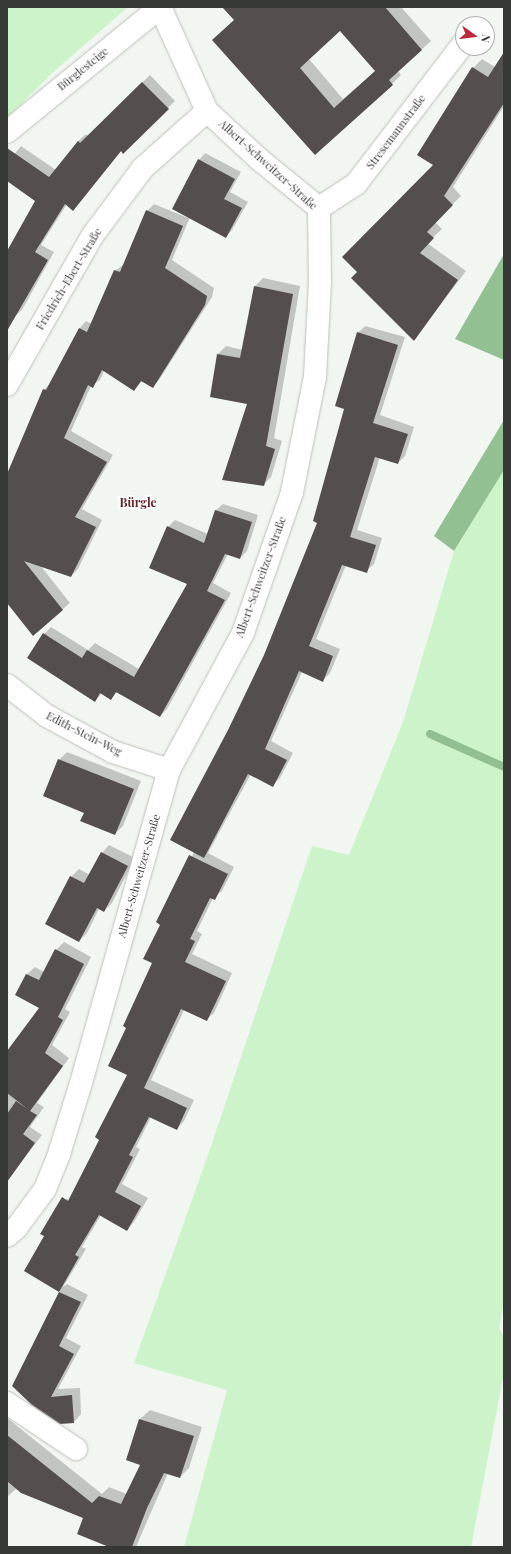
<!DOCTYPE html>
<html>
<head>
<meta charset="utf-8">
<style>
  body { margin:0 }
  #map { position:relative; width:511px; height:1554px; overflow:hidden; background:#f2f6f1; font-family:"Playfair Display",serif }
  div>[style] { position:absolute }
  .green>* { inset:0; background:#cdf3cb }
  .forest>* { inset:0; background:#92c092 }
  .shadow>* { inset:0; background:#0003 }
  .stream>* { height:8px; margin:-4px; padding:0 4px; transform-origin:4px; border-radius:4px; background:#92bf91 }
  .building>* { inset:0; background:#544f4e }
  .roads { filter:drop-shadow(0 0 1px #bbbfbb) drop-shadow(0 0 1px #bbbfbb) }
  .street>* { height:22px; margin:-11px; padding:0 11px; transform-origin:11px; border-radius:11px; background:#fff }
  span { translate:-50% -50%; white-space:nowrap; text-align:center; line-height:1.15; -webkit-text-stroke:4px #fff; paint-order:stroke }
  .street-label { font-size:11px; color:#363836 }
  .neighbourhood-label { font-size:12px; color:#651f24; font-weight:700 }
  .frame { position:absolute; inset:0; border:8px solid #363836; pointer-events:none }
  .north { position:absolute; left:455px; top:16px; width:40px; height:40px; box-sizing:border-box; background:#fff; border:1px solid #afafaf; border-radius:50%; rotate:104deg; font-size:11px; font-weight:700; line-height:16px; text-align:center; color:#363836 }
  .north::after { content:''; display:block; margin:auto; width:14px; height:18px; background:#bc2b3d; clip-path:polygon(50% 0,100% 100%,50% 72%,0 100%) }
</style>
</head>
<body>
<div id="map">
  <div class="green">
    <i style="clip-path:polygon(7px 7px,128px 7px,51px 74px,7px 118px)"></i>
    <i style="clip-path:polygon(504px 470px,504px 764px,425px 732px,504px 767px,504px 1303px,499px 1328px,504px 1338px,504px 1372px,471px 1547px,184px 1547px,227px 1390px,134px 1363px,210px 1149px,312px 846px,349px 855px,403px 722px,454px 551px)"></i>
  </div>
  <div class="forest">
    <i style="clip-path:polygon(504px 254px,504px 360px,455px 339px)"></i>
    <i style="clip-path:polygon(504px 420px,504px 470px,454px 551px,434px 536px)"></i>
  </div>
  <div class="shadow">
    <i style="clip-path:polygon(evenodd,224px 7px,401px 7px,431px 41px,398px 71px,401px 75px,392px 84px,315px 154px,235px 20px,224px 7px,340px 30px,376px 71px,343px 99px,309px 59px,340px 30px)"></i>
    <i style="clip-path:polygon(504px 57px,504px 106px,453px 187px,461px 196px,435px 222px,442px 229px,427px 243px,466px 271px,414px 340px,359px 272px,434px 165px,473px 68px,482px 59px,495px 67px)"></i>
    <i style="clip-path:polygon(150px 75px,175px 101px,123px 152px,122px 150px,73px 209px,67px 204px,41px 245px,54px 252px,22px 310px,14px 317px,7px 315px,7px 254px,37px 201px,7px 180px,7px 163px,21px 146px,56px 170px,78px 141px,86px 134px,88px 136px)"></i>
    <i style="clip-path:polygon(205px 153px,241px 172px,230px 192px,248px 202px,232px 230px,226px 237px,190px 217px,172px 260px,214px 288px,212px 297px,159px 380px,152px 387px,142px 381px,134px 390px,104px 371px,100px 380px,91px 386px,71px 431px,113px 455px,82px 509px,102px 520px,78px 569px,71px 576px,40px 565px,70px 603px,33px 634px,7px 603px,7px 475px,44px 390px,51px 382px,79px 329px,86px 321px,92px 324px,115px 271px,124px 264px,147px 211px,154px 204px,188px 218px,199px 160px)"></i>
    <i style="clip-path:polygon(263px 278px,300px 286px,274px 438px,282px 441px,271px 477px,263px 485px,248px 403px,218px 354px,226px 346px,243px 350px,255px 286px)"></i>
    <i style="clip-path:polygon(365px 326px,405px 337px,380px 415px,414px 427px,405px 456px,398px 463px,380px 457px,357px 530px,382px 538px,374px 564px,366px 571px,346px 565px,316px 639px,340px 649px,330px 673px,323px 680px,302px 672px,271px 741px,293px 753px,280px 778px,273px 785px,251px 774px,208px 853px,234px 867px,222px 891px,213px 898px,197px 931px,202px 934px,192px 954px,232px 973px,214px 1013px,206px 1020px,184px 1010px,151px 1080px,194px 1100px,184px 1121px,177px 1129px,151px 1117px,136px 1147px,140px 1149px,122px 1184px,148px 1198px,134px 1222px,127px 1230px,101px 1215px,82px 1247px,86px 1249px,63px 1287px,67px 1284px,88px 1295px,66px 1338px,81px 1346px,58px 1389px,80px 1388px,81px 1414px,74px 1422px,13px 1386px,60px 1291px,25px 1270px,45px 1236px,58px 1206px,66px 1199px,70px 1200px,101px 1139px,128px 1074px,127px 1027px,153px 963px,161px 924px,194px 852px,229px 730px,265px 655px,318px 522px,346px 409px,358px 333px)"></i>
    <i style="clip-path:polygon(223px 504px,258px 515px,247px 551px,240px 558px,228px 554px,213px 583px,231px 593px,167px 709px,160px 716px,117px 692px,111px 698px,102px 693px,95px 701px,44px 634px,51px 627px,88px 650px,95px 643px,139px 669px,188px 584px,168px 527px,175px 520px,208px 534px,215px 511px)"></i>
    <i style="clip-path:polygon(67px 752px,141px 781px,123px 826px,115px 834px,85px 812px,59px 760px)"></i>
    <i style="clip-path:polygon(109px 845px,135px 858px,112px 903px,104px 911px,99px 909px,87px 933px,79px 941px,71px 877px,79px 869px,90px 875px,102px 853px)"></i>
    <i style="clip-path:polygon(64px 942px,91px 957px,65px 1009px,70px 1012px,52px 1045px,69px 1058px,37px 1103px,44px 1107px,30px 1127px,42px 1135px,11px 1175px,7px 1172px,7px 1053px,40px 1008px,16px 994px,27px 974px,35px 967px,44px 972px,56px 950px)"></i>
    <i style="clip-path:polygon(150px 1410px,202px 1427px,189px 1468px,180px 1477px,168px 1473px,136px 1547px,112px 1547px,84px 1517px,17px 1488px,7px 1497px,7px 1418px,102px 1494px,109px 1487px,127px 1494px,142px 1465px,127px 1460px,140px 1419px)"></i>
  </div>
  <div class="stream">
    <i style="left:430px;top:734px;width:81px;rotate:24deg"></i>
  </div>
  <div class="building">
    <i style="clip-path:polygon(evenodd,222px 7px,385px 7px,422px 50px,389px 80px,393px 85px,315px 155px,212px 40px,234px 20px,222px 7px,340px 31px,375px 71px,334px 108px,300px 68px,340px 31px)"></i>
    <i style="clip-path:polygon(504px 52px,504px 103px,444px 196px,453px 205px,427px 232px,434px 238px,420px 253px,458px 280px,414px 341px,351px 278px,357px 272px,342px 257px,433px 165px,417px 155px,472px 67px,488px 77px)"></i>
    <i style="clip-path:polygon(142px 82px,169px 109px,123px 154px,121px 151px,73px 211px,65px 204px,35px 252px,48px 260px,7px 331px,7px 251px,35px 201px,7px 181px,7px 148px,49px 177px,78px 141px,80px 143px)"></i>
    <i style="clip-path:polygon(198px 159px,235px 179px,224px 199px,242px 208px,226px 238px,172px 209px)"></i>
    <i style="clip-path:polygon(146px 210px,183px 226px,165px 268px,207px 296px,205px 305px,153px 388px,141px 381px,134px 391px,102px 370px,93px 388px,88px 385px,64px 438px,107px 462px,75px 517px,96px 527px,71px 577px,24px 561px,63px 610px,33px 636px,7px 603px,7px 474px,43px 389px,46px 390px,79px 328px,87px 332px,114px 270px,120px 272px)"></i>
    <i style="clip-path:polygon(254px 286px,293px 294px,266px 446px,275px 449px,264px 486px,222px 480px,247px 404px,210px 397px,217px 354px,240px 358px)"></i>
    <i style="clip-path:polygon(357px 332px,398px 345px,373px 423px,408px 434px,398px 464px,375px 457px,350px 537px,376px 545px,367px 573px,342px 565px,309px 646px,333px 656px,323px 682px,299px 671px,265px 749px,287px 760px,273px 787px,248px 774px,204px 858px,170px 840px,228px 730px,264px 655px,317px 523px,313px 521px,344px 409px,335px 406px)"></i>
    <i style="clip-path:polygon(215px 510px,252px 522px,240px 559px,225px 554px,207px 591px,225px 600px,160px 717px,116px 692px,111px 700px,100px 693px,95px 702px,27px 658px,43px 633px,82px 658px,87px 650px,134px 677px,187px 584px,149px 568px,167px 526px,204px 543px)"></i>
    <i style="clip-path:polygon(58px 759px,134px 789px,115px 835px,80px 821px,84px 813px,43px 796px)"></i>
    <i style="clip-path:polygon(101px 852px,128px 866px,104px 912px,97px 908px,79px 942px,45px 924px,70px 876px,84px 883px)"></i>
    <i style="clip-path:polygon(189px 855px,228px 874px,215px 900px,210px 898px,190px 939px,195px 941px,185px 962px,226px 981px,207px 1021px,181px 1009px,144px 1088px,187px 1108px,177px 1130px,149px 1117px,129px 1155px,133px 1157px,115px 1192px,141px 1206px,127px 1231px,99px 1215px,75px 1255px,79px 1257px,59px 1292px,24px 1271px,44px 1236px,40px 1234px,62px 1197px,68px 1201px,99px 1140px,95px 1137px,127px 1075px,108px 1066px,126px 1028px,123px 1026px,152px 963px,143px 959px,160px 925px,156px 922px)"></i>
    <i style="clip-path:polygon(55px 949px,84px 964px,58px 1017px,63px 1020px,45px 1053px,63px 1066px,30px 1111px,37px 1115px,23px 1134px,35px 1143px,7px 1182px,7px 1114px,16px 1101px,29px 1110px,7px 1093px,7px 1051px,39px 1008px,15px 995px,26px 974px,39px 980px)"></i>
    <i style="clip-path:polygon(59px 1292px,81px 1302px,59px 1346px,74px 1354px,51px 1397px,72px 1395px,74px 1423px,60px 1424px,32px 1405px,12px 1386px)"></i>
    <i style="clip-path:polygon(139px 1419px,194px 1436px,180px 1478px,164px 1473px,147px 1508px,132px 1547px,109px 1547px,77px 1534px,83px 1518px,21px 1493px,7px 1481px,7px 1435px,92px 1503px,99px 1496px,121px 1504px,140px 1465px,126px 1460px)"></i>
  </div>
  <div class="roads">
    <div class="street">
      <i style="left:160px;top:7px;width:114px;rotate:65.7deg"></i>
      <i style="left:207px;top:111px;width:72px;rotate:42.8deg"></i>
      <i style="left:260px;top:160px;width:76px;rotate:39.1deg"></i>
      <i style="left:7px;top:132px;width:198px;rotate:-39.2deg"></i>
      <i style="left:319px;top:208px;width:44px;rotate:-33deg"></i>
      <i style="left:356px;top:184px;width:176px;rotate:-52.6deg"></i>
      <i style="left:7px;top:385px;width:173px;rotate:-60.2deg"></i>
      <i style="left:93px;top:235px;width:84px;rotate:-53.3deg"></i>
      <i style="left:143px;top:168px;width:86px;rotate:-41.7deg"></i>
      <i style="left:7px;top:685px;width:51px;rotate:37.8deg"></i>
      <i style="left:47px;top:716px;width:75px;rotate:28.6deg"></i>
      <i style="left:113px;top:752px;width:59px;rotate:17.8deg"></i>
      <i style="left:7px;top:1236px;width:13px;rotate:-42deg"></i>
      <i style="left:17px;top:1227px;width:47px;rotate:-53.6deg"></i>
      <i style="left:45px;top:1189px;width:38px;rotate:-68deg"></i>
      <i style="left:59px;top:1154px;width:74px;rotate:-72.8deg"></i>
      <i style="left:81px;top:1083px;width:325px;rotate:-74.3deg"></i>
      <i style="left:169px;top:770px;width:156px;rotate:-61.6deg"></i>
      <i style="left:243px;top:633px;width:149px;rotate:-70.8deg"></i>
      <i style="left:292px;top:492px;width:117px;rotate:-78.7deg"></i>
      <i style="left:315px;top:377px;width:95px;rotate:-87deg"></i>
      <i style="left:320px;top:282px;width:74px;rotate:-90.8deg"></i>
      <i style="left:7px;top:1403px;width:83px;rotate:33.7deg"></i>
    </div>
  </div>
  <div class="street-label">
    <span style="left:83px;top:69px;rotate:-39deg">Bürglesteige</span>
    <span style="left:396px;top:132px;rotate:-53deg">Stresemannstraße</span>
    <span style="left:268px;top:165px;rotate:42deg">Albert-Schweitzer-Straße</span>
    <span style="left:69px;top:279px;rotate:-59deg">Friedrich-Ebert-Straße</span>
    <span style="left:261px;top:577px;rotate:-70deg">Albert-Schweitzer-Straße</span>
    <span style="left:84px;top:734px;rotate:27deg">Edith-Stein-Weg</span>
    <span style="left:139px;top:876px;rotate:-74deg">Albert-Schweitzer-Straße</span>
  </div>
  <div class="neighbourhood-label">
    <span style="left:138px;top:503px">Bürgle</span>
  </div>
  <div class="frame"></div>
  <div class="north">N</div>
</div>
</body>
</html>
